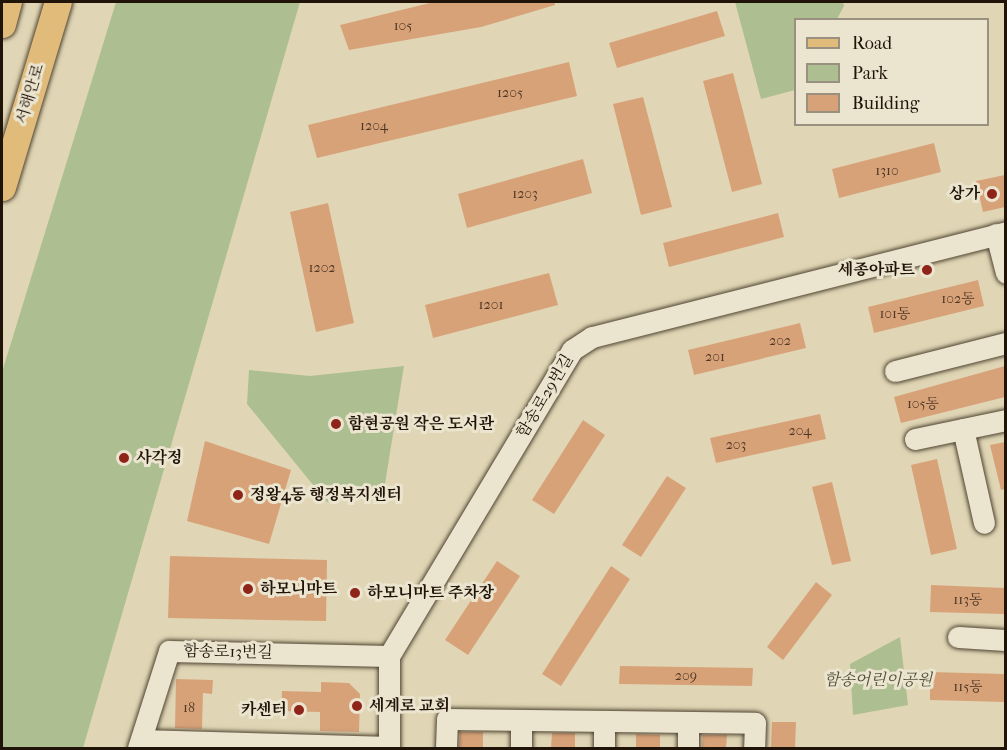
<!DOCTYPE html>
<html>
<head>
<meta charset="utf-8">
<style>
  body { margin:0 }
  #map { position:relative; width:1007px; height:750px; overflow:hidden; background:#e0d6b5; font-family:"IM FELL French Canon","Noto Serif KR",serif }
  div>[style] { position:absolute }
  .green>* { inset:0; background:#adbf91 }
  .building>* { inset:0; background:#d8a279 }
  .roads { filter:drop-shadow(0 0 2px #504432) drop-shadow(0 0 2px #504432) }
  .minor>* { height:21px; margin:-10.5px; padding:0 10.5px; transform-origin:10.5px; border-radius:10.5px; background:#ebe4cf }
  .major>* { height:27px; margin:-13.5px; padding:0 13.5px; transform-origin:13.5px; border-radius:13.5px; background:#e0bb7a }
  .dots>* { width:16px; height:16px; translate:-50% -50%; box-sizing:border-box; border:3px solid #ebe4cf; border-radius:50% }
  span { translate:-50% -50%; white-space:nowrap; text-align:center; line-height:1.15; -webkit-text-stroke:6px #ebe4cf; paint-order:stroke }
  .number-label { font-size:14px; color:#4e3724 }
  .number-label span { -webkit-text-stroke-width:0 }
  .street-label { font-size:16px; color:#201307 }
  .poi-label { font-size:16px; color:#201307; font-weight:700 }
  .right { translate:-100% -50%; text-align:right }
  .left { translate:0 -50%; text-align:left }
  .park-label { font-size:16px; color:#514f37; font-style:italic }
  .frame { position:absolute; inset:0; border:3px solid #201307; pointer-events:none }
  .legend { position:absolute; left:794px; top:18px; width:195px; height:108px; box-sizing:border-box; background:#ebe4cf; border:2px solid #9a907f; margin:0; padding:8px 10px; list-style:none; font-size:18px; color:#201307 }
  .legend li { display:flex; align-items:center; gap:12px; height:30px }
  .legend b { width:30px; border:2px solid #9a907f }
</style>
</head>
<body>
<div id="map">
  <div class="green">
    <i style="clip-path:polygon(116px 2px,300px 2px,83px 748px,2px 748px,2px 372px)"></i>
    <i style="clip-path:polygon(735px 2px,843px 2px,844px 6px,837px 19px,796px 20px,795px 90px,761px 99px)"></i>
    <i style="clip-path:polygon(404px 366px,384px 490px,327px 502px,247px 404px,249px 370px,310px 376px)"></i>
    <i style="clip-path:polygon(900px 637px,908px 705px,853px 715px,850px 664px)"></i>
  </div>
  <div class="building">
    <i style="clip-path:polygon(434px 2px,554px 2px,555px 5px,481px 27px,349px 50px,340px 25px)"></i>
    <i style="clip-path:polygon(717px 11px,725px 36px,617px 68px,609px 43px)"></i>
    <i style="clip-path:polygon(569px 62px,577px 96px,317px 158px,308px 125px)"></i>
    <i style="clip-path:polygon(733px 73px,762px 184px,732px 192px,703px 81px)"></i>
    <i style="clip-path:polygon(643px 97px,672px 207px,641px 215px,613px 104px)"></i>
    <i style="clip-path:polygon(934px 143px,941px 172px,839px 198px,832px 169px)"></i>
    <i style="clip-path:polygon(583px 159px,592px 193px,467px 228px,458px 194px)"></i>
    <i style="clip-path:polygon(1005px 175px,1005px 207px,983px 212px,976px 181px)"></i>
    <i style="clip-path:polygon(328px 203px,354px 323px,316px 332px,290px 212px)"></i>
    <i style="clip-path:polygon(778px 213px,784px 237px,669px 267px,663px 243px)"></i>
    <i style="clip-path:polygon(549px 273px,558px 305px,433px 338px,425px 305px)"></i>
    <i style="clip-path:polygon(978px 280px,984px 306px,874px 333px,868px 307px)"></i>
    <i style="clip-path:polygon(800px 323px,806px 348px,694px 375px,688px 350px)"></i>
    <i style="clip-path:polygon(1005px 366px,1005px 397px,901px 423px,894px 397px)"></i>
    <i style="clip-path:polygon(820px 414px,826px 439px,716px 463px,710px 438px)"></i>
    <i style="clip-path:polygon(583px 420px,605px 435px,554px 514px,532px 500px)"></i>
    <i style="clip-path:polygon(205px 441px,291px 470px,269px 544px,187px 521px)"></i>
    <i style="clip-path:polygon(1005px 442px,1005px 489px,1001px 490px,990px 445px)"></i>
    <i style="clip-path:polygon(937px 459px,957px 549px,931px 555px,911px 465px)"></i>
    <i style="clip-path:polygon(667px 476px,686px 488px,641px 557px,622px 545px)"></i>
    <i style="clip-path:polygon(832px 482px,851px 561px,832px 565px,812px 487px)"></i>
    <i style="clip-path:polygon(170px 556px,327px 560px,326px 621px,168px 618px)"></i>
    <i style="clip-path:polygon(497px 561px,520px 576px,468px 655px,445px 640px)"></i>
    <i style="clip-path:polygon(611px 566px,630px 579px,561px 686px,542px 674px)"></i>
    <i style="clip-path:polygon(816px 582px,832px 595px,783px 660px,767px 647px)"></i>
    <i style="clip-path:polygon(931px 585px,1005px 588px,1005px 614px,930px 612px)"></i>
    <i style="clip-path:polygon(620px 666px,753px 668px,752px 686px,619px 684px)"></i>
    <i style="clip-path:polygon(930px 672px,1005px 674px,1005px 702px,930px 700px)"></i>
    <i style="clip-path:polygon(176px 679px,213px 680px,212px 694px,203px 693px,202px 729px,175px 728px)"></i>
    <i style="clip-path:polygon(321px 682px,349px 683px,360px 694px,359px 732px,320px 731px,320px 712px,281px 711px,282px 691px,321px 692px)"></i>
    <i style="clip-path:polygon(772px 722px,796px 722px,795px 748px,771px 748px)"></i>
    <i style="clip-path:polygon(460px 732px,483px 732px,483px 748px,459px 748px)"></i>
    <i style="clip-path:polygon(552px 733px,575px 733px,575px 748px,551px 748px)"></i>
    <i style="clip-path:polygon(636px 734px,660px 735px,660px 748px,636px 748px)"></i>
    <i style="clip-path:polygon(703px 735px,727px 735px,726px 748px,702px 748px)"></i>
  </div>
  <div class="roads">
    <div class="minor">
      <i style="left:996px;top:234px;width:40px;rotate:75.6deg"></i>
      <i style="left:895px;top:371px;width:114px;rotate:-14.2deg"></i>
      <i style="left:963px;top:429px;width:96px;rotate:77.4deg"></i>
      <i style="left:915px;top:439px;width:93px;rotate:-11.8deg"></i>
      <i style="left:958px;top:637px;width:48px;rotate:3.6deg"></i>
      <i style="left:141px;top:740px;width:248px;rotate:1.6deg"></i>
      <i style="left:138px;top:748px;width:102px;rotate:-72.3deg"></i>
      <i style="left:169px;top:651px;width:220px;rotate:1.3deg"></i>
      <i style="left:389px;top:748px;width:92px;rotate:-90deg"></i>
      <i style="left:389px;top:656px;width:357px;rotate:-59.1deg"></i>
      <i style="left:572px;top:350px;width:24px;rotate:-33deg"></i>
      <i style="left:592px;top:337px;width:427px;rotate:-14.2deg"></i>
      <i style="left:446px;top:748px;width:29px;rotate:-88deg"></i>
      <i style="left:447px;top:719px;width:308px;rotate:0.7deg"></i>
      <i style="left:755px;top:723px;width:25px;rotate:92deg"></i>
      <i style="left:521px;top:748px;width:28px;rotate:-90deg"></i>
      <i style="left:604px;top:748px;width:27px;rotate:-90deg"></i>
      <i style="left:688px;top:748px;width:26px;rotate:-90deg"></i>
    </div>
    <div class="major">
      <i style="left:2px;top:24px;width:23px;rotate:-75deg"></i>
      <i style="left:2px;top:187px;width:193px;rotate:-73.2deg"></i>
    </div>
  </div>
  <div class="dots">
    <i style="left:992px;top:194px;background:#8f2418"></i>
    <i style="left:927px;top:270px;background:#8f2418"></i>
    <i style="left:336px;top:424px;background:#8f2418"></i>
    <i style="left:124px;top:458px;background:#8f2418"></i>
    <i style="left:238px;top:495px;background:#8f2418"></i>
    <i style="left:248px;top:589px;background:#8f2418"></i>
    <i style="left:355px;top:593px;background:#8f2418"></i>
    <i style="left:357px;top:706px;background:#8f2418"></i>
    <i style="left:299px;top:710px;background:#8f2418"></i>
  </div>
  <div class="number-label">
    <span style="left:403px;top:26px">105</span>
    <span style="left:510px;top:93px">1205</span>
    <span style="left:374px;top:126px">1204</span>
    <span style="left:887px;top:171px">1310</span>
    <span style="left:525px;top:194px">1203</span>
    <span style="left:322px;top:268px">1202</span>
    <span style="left:958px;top:299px">102동</span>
    <span style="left:491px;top:305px">1201</span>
    <span style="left:895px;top:314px">101동</span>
    <span style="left:780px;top:341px">202</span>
    <span style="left:715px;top:357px">201</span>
    <span style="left:923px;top:404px">105동</span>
    <span style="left:800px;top:431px">204</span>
    <span style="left:736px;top:445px">203</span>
    <span style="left:968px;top:600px">113동</span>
    <span style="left:686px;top:676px">209</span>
    <span style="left:968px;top:687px">115동</span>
    <span style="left:189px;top:708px">18</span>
  </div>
  <div class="street-label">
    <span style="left:30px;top:94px;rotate:-73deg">서해안로</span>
    <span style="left:545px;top:396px;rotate:-59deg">함송로29번길</span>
    <span style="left:228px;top:652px;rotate:1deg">함송로13번길</span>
  </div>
  <div class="poi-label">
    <span class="right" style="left:980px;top:194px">상가</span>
    <span class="right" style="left:915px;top:270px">세종아파트</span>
    <span class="left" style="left:348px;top:424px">함현공원 작은 도서관</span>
    <span class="left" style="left:136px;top:458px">사각정</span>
    <span class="left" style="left:250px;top:495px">정왕4동 행정복지센터</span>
    <span class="left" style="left:260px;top:589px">하모니마트</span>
    <span class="left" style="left:367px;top:593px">하모니마트 주차장</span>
    <span class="left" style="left:369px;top:706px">세계로 교회</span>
    <span class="right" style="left:287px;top:710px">카센터</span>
  </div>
  <div class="park-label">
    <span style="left:878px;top:680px">함송어린이공원</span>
  </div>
  <div class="frame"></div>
  <ul class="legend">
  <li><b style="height:8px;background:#e0bb7a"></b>Road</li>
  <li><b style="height:16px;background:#adbf91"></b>Park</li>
  <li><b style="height:16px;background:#d8a279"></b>Building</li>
  </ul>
</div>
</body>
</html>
